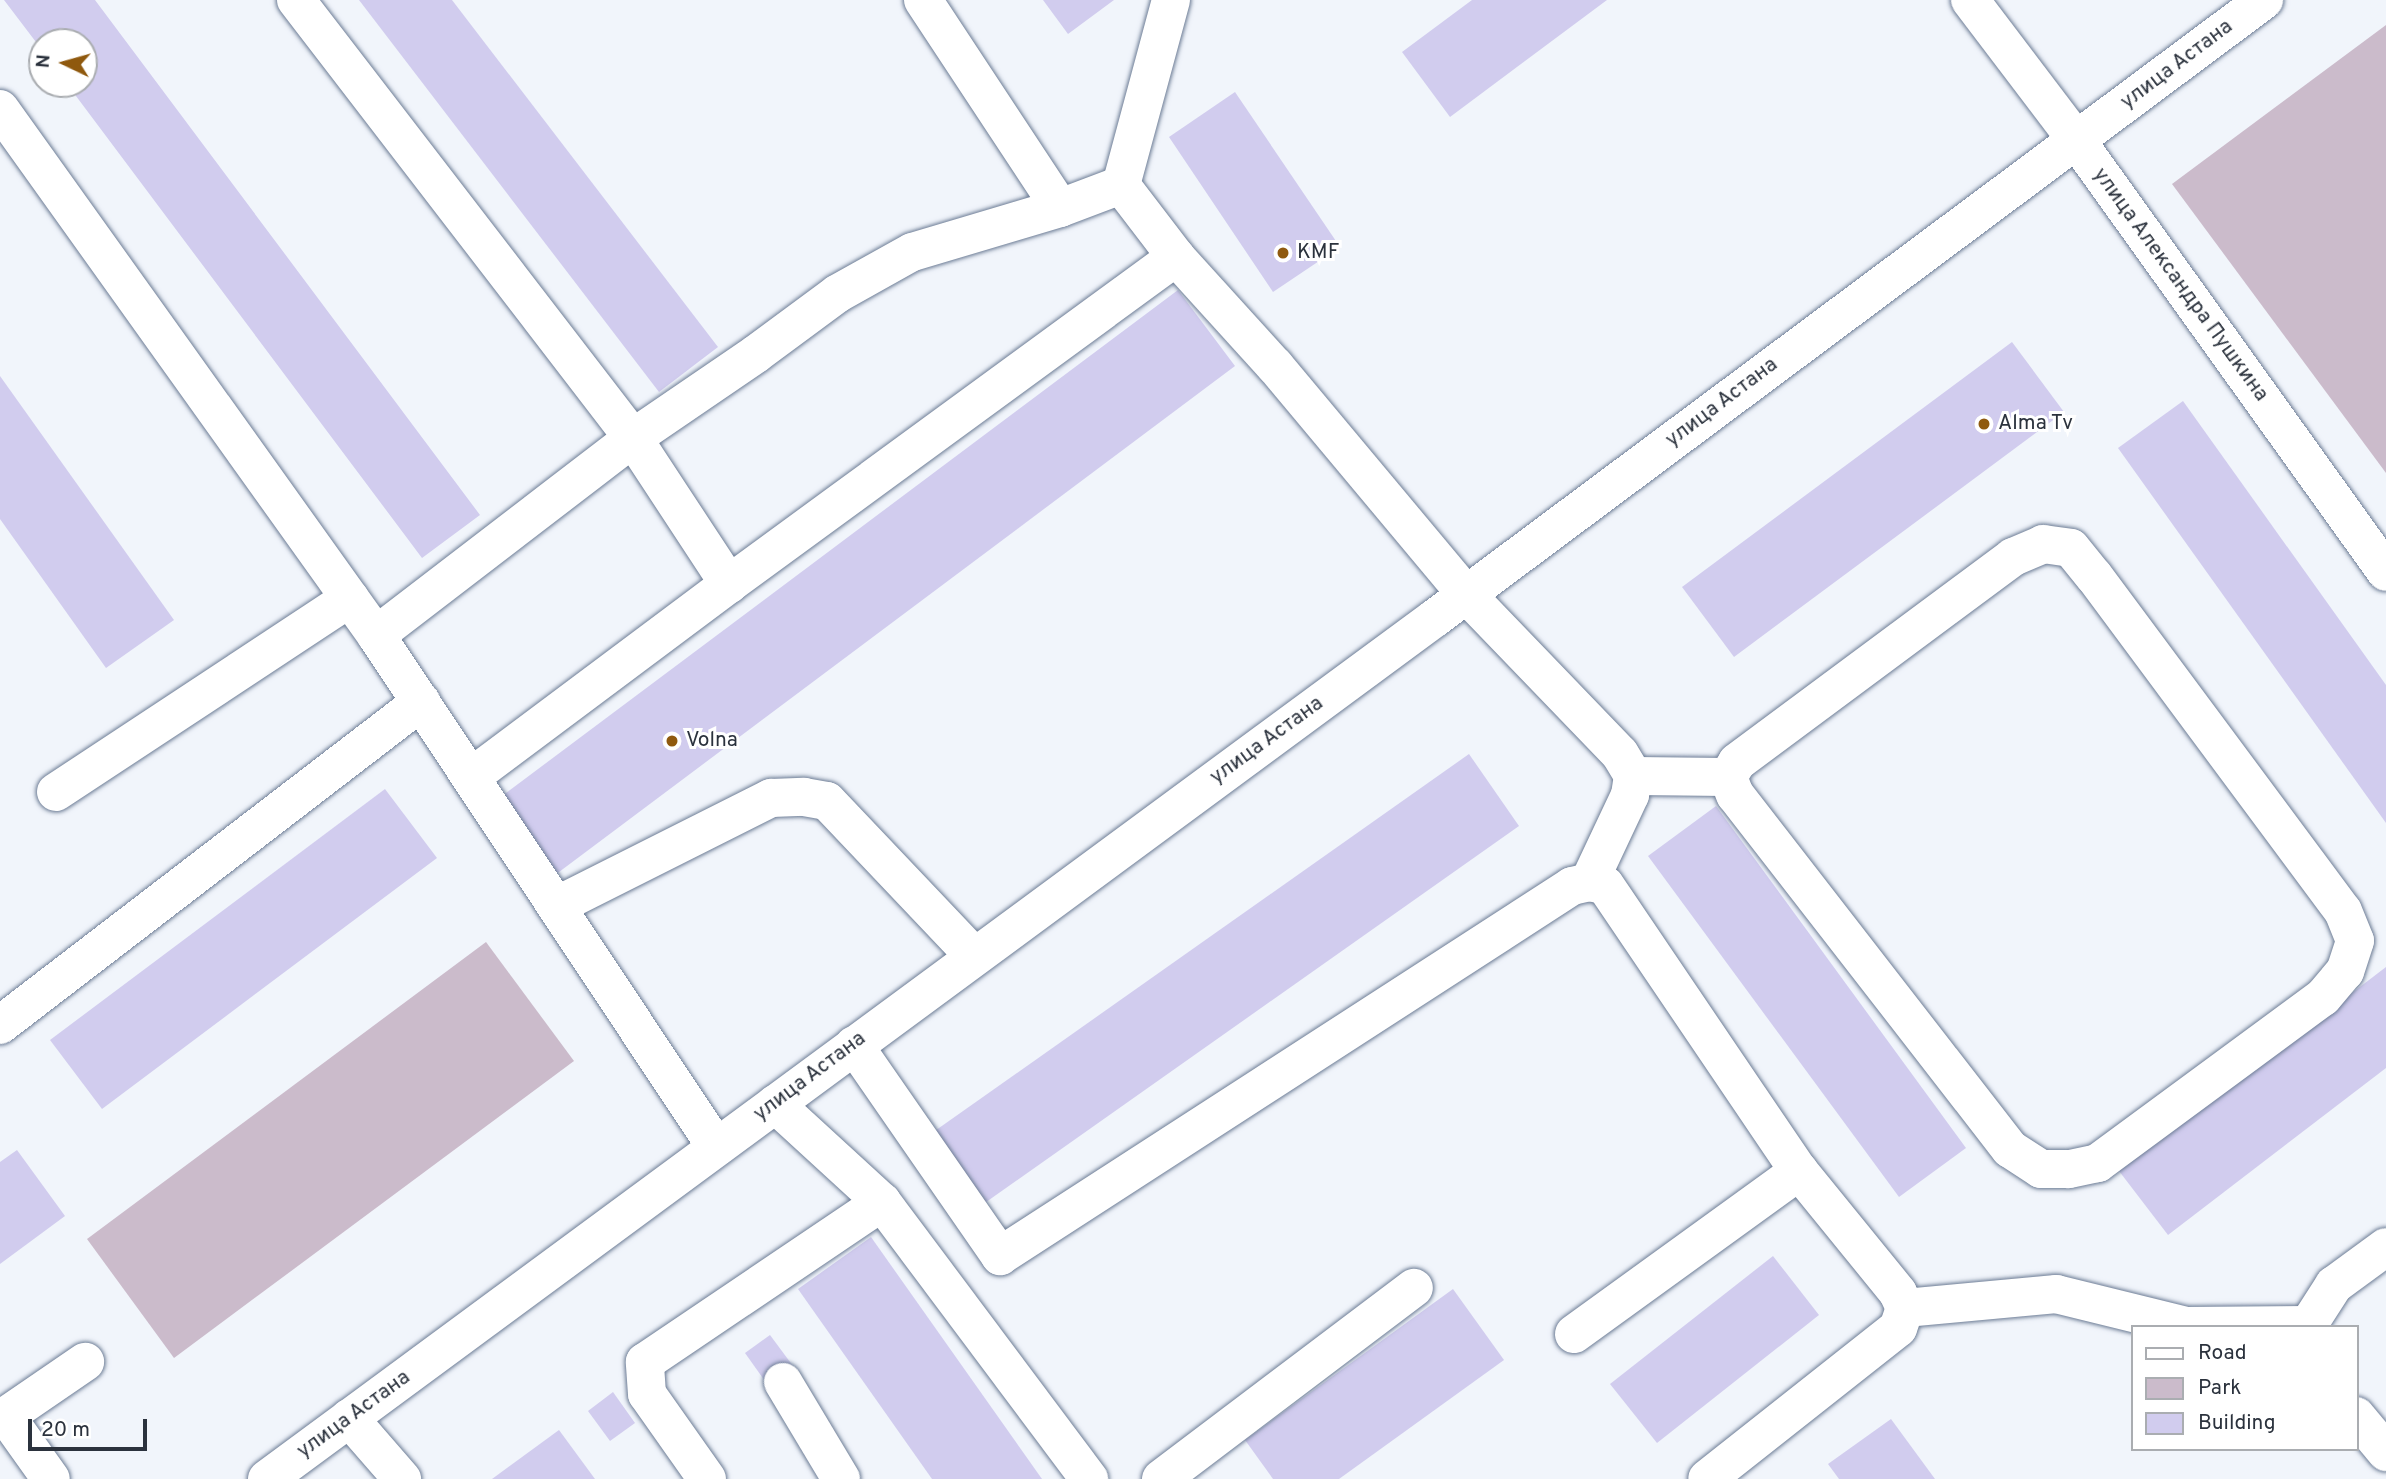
<!DOCTYPE html>
<html>
<head>
<meta charset="utf-8">
<style>
  body { margin:0 }
  #map { position:relative; width:2386px; height:1479px; overflow:hidden; background:#f1f5fb; font-family:Overpass,sans-serif }
  div>[style] { position:absolute }
  .green>* { inset:0; background:#cbbbcb }
  .building>* { inset:0; background:#d1ccee }
  .roads { filter:drop-shadow(0 0 2px #6c7c95) drop-shadow(0 0 2px #6c7c95) }
  .minor>* { height:38px; margin:-19px; padding:0 19px; transform-origin:19px; border-radius:19px; background:#fff }
  .dots>* { width:19px; height:19px; translate:-50% -50%; box-sizing:border-box; border:4px solid #fff; border-radius:50% }
  span { translate:-50% -50%; white-space:nowrap; text-align:center; line-height:1.15; -webkit-text-stroke:6px #fff; paint-order:stroke }
  .street-label { font-size:21px; color:#2b323d }
  .poi-label { font-size:21px; color:#2b323d }
  .left { translate:0 -50%; text-align:left }
  .legend { position:absolute; left:2131px; top:1325px; width:228px; height:126px; box-sizing:border-box; background:#fff; border:2px solid #aaadb1; margin:0; padding:9px 12px; list-style:none; font-size:21px; color:#2b323d }
  .legend li { display:flex; align-items:center; gap:14px; height:35px }
  .legend b { width:35px; border:2px solid #aaadb1 }
  .north { position:absolute; left:28px; top:28px; width:70px; height:70px; box-sizing:border-box; background:#fff; border:2px solid #aaadb1; border-radius:50%; rotate:275deg; font-size:19px; font-weight:700; line-height:28px; text-align:center; color:#2b323d }
  .north::after { content:''; display:block; margin:auto; width:24px; height:32px; background:#8f590e; clip-path:polygon(50% 0,100% 100%,50% 72%,0 100%) }
  .scale { position:absolute; left:28px; top:1419px; width:119px; height:32px; box-sizing:border-box; border:4px solid #2b323d; border-top:0; padding-left:9px; font-size:21px; line-height:24px; white-space:nowrap; color:#2b323d; -webkit-text-stroke:5px #fff; paint-order:stroke }
</style>
</head>
<body>
<div id="map">
  <div class="green">
    <i style="clip-path:polygon(2386px 25px,2386px 473px,2172px 184px)"></i>
    <i style="clip-path:polygon(486px 942px,574px 1061px,174px 1358px,87px 1239px)"></i>
  </div>
  <div class="building">
    <i style="clip-path:polygon(4px 0,95px 0,480px 515px,422px 558px,67px 84px,84px 84px,84px 42px,42px 42px,42px 50px)"></i>
    <i style="clip-path:polygon(359px 0,452px 0,718px 347px,659px 392px)"></i>
    <i style="clip-path:polygon(1043px 0,1114px 0,1068px 34px)"></i>
    <i style="clip-path:polygon(1472px 0,1607px 0,1450px 117px,1402px 52px)"></i>
    <i style="clip-path:polygon(1235px 92px,1340px 247px,1273px 292px,1169px 137px)"></i>
    <i style="clip-path:polygon(1178px 290px,1235px 366px,551px 878px,494px 802px)"></i>
    <i style="clip-path:polygon(2012px 342px,2064px 412px,1734px 657px,1682px 587px)"></i>
    <i style="clip-path:polygon(0 376px,174px 620px,106px 668px,0 519px)"></i>
    <i style="clip-path:polygon(2183px 401px,2386px 685px,2386px 823px,2118px 448px)"></i>
    <i style="clip-path:polygon(1469px 754px,1519px 826px,972px 1212px,922px 1140px)"></i>
    <i style="clip-path:polygon(385px 789px,437px 858px,102px 1109px,50px 1040px)"></i>
    <i style="clip-path:polygon(1716px 806px,1966px 1148px,1899px 1197px,1648px 856px)"></i>
    <i style="clip-path:polygon(2386px 967px,2386px 1068px,2168px 1235px,2119px 1171px)"></i>
    <i style="clip-path:polygon(17px 1150px,65px 1216px,0 1264px,0 1162px)"></i>
    <i style="clip-path:polygon(871px 1237px,1042px 1479px,932px 1479px,798px 1289px)"></i>
    <i style="clip-path:polygon(1773px 1256px,1819px 1315px,1657px 1443px,1610px 1384px)"></i>
    <i style="clip-path:polygon(1453px 1289px,1504px 1360px,1339px 1479px,1273px 1479px,1245px 1440px)"></i>
    <i style="clip-path:polygon(770px 1335px,793px 1366px,767px 1384px,745px 1353px)"></i>
    <i style="clip-path:polygon(613px 1392px,635px 1423px,610px 1441px,588px 1411px)"></i>
    <i style="clip-path:polygon(1891px 1419px,1935px 1479px,1839px 1479px,1828px 1464px)"></i>
    <i style="clip-path:polygon(559px 1430px,595px 1479px,492px 1479px)"></i>
  </div>
  <div class="roads">
    <div class="minor">
      <i style="left:296px;top:0;width:553px;rotate:52.43deg"></i>
      <i style="left:633px;top:438px;width:324px;rotate:142.5deg"></i>
      <i style="left:376px;top:635px;width:615px;rotate:56.41deg"></i>
      <i style="left:923px;top:0;width:249px;rotate:56.6deg"></i>
      <i style="left:1171px;top:0;width:192px;rotate:105.1deg"></i>
      <i style="left:1121px;top:185px;width:91px;rotate:52.6deg"></i>
      <i style="left:1176px;top:257px;width:147px;rotate:47.8deg"></i>
      <i style="left:1275px;top:366px;width:296px;rotate:50.1deg"></i>
      <i style="left:1465px;top:593px;width:223px;rotate:46.1deg"></i>
      <i style="left:1620px;top:754px;width:26px;rotate:59deg"></i>
      <i style="left:1633px;top:776px;width:19px;rotate:99deg"></i>
      <i style="left:1630px;top:795px;width:96px;rotate:115.2deg"></i>
      <i style="left:1970px;top:0;width:177px;rotate:52.8deg"></i>
      <i style="left:2077px;top:141px;width:530px;rotate:54.36deg"></i>
      <i style="left:0;top:109px;width:647px;rotate:54.44deg"></i>
      <i style="left:1121px;top:185px;width:65px;rotate:159.3deg"></i>
      <i style="left:1060px;top:208px;width:154px;rotate:163.4deg"></i>
      <i style="left:912px;top:252px;width:86px;rotate:150.8deg"></i>
      <i style="left:837px;top:294px;width:101px;rotate:143.5deg"></i>
      <i style="left:756px;top:354px;width:149px;rotate:145.7deg"></i>
      <i style="left:633px;top:438px;width:175px;rotate:56.7deg"></i>
      <i style="left:729px;top:584px;width:554px;rotate:-36.19deg"></i>
      <i style="left:2043px;top:544px;width:28px;rotate:8deg"></i>
      <i style="left:2071px;top:548px;width:36px;rotate:51deg"></i>
      <i style="left:2094px;top:576px;width:417px;rotate:53.4deg"></i>
      <i style="left:2343px;top:911px;width:32px;rotate:68deg"></i>
      <i style="left:2355px;top:941px;width:32px;rotate:108deg"></i>
      <i style="left:2345px;top:971px;width:34px;rotate:130deg"></i>
      <i style="left:2323px;top:997px;width:280px;rotate:143.6deg"></i>
      <i style="left:2098px;top:1163px;width:30px;rotate:168deg"></i>
      <i style="left:2069px;top:1169px;width:28px;rotate:180deg"></i>
      <i style="left:2041px;top:1169px;width:37px;rotate:-147deg"></i>
      <i style="left:2010px;top:1149px;width:448px;rotate:-127.8deg"></i>
      <i style="left:1735px;top:795px;width:19px;rotate:-111deg"></i>
      <i style="left:1728px;top:777px;width:17px;rotate:-59deg"></i>
      <i style="left:1737px;top:762px;width:344px;rotate:-36.6deg"></i>
      <i style="left:2013px;top:557px;width:33px;rotate:-23deg"></i>
      <i style="left:1633px;top:776px;width:95px;rotate:0.6deg"></i>
      <i style="left:471px;top:777px;width:322px;rotate:-36.8deg"></i>
      <i style="left:56px;top:792px;width:352px;rotate:-33.4deg"></i>
      <i style="left:556px;top:906px;width:241px;rotate:-26.7deg"></i>
      <i style="left:771px;top:798px;width:33px;rotate:-2deg"></i>
      <i style="left:804px;top:797px;width:23px;rotate:10deg"></i>
      <i style="left:827px;top:801px;width:214px;rotate:46.5deg"></i>
      <i style="left:0;top:1025px;width:531px;rotate:-37.5deg"></i>
      <i style="left:854px;top:1045px;width:257px;rotate:55.3deg"></i>
      <i style="left:1000px;top:1256px;width:681px;rotate:-32.9deg"></i>
      <i style="left:1572px;top:886px;width:17px;rotate:-13deg"></i>
      <i style="left:1589px;top:882px;width:16px;rotate:11deg"></i>
      <i style="left:1605px;top:885px;width:346px;rotate:55.9deg"></i>
      <i style="left:1799px;top:1171px;width:157px;rotate:50.9deg"></i>
      <i style="left:1898px;top:1293px;width:17px;rotate:65deg"></i>
      <i style="left:1905px;top:1308px;width:21px;rotate:109deg"></i>
      <i style="left:1898px;top:1328px;width:243px;rotate:141.7deg"></i>
      <i style="left:775px;top:1104px;width:145px;rotate:42.5deg"></i>
      <i style="left:882px;top:1202px;width:346px;rotate:53.2deg"></i>
      <i style="left:1905px;top:1308px;width:152px;rotate:-5.3deg"></i>
      <i style="left:2056px;top:1294px;width:134px;rotate:13.8deg"></i>
      <i style="left:2186px;top:1326px;width:121px;rotate:-0.5deg"></i>
      <i style="left:2307px;top:1327px;width:50px;rotate:-57.3deg"></i>
      <i style="left:2334px;top:1285px;width:64px;rotate:-36.2deg"></i>
      <i style="left:1574px;top:1334px;width:278px;rotate:-35.9deg"></i>
      <i style="left:783px;top:1382px;width:113px;rotate:59.1deg"></i>
      <i style="left:6px;top:1416px;width:96px;rotate:-34.4deg"></i>
      <i style="left:2356px;top:1416px;width:47px;rotate:50.2deg"></i>
      <i style="left:349px;top:1418px;width:81px;rotate:49deg"></i>
      <i style="left:0;top:1420px;width:7px;rotate:-34deg"></i>
      <i style="left:6px;top:1416px;width:77px;rotate:54.5deg"></i>
      <i style="left:267px;top:1479px;width:1451px;rotate:-36.4deg"></i>
      <i style="left:1435px;top:618px;width:1034px;rotate:-36.7deg"></i>
      <i style="left:707px;top:1479px;width:104px;rotate:-125.2deg"></i>
      <i style="left:647px;top:1394px;width:32px;rotate:-94deg"></i>
      <i style="left:645px;top:1362px;width:286px;rotate:-34deg"></i>
      <i style="left:1161px;top:1479px;width:317px;rotate:-37.1deg"></i>
    </div>
  </div>
  <div class="dots">
    <i style="left:1283px;top:253px;background:#8f590e"></i>
    <i style="left:1984px;top:424px;background:#8f590e"></i>
    <i style="left:672px;top:741px;background:#8f590e"></i>
  </div>
  <div class="street-label">
    <span style="left:2177px;top:65px;rotate:-37deg">улица Астана</span>
    <span style="left:2180px;top:285px;rotate:54deg">улица Александра Пушкина</span>
    <span style="left:1722px;top:403px;rotate:-37deg">улица Астана</span>
    <span style="left:1267px;top:741px;rotate:-36deg">улица Астана</span>
    <span style="left:810px;top:1077px;rotate:-37deg">улица Астана</span>
    <span style="left:354px;top:1415px;rotate:-36deg">улица Астана</span>
  </div>
  <div class="poi-label">
    <span class="left" style="left:1297px;top:253px">KMF</span>
    <span class="left" style="left:1998px;top:424px">Alma Tv</span>
    <span class="left" style="left:686px;top:741px">Volna</span>
  </div>
  <ul class="legend">
  <li><b style="height:9px;background:#fff"></b>Road</li>
  <li><b style="height:19px;background:#cbbbcb"></b>Park</li>
  <li><b style="height:19px;background:#d1ccee"></b>Building</li>
  </ul>
  <div class="north">N</div>
  <div class="scale">20 m</div>
</div>
</body>
</html>
